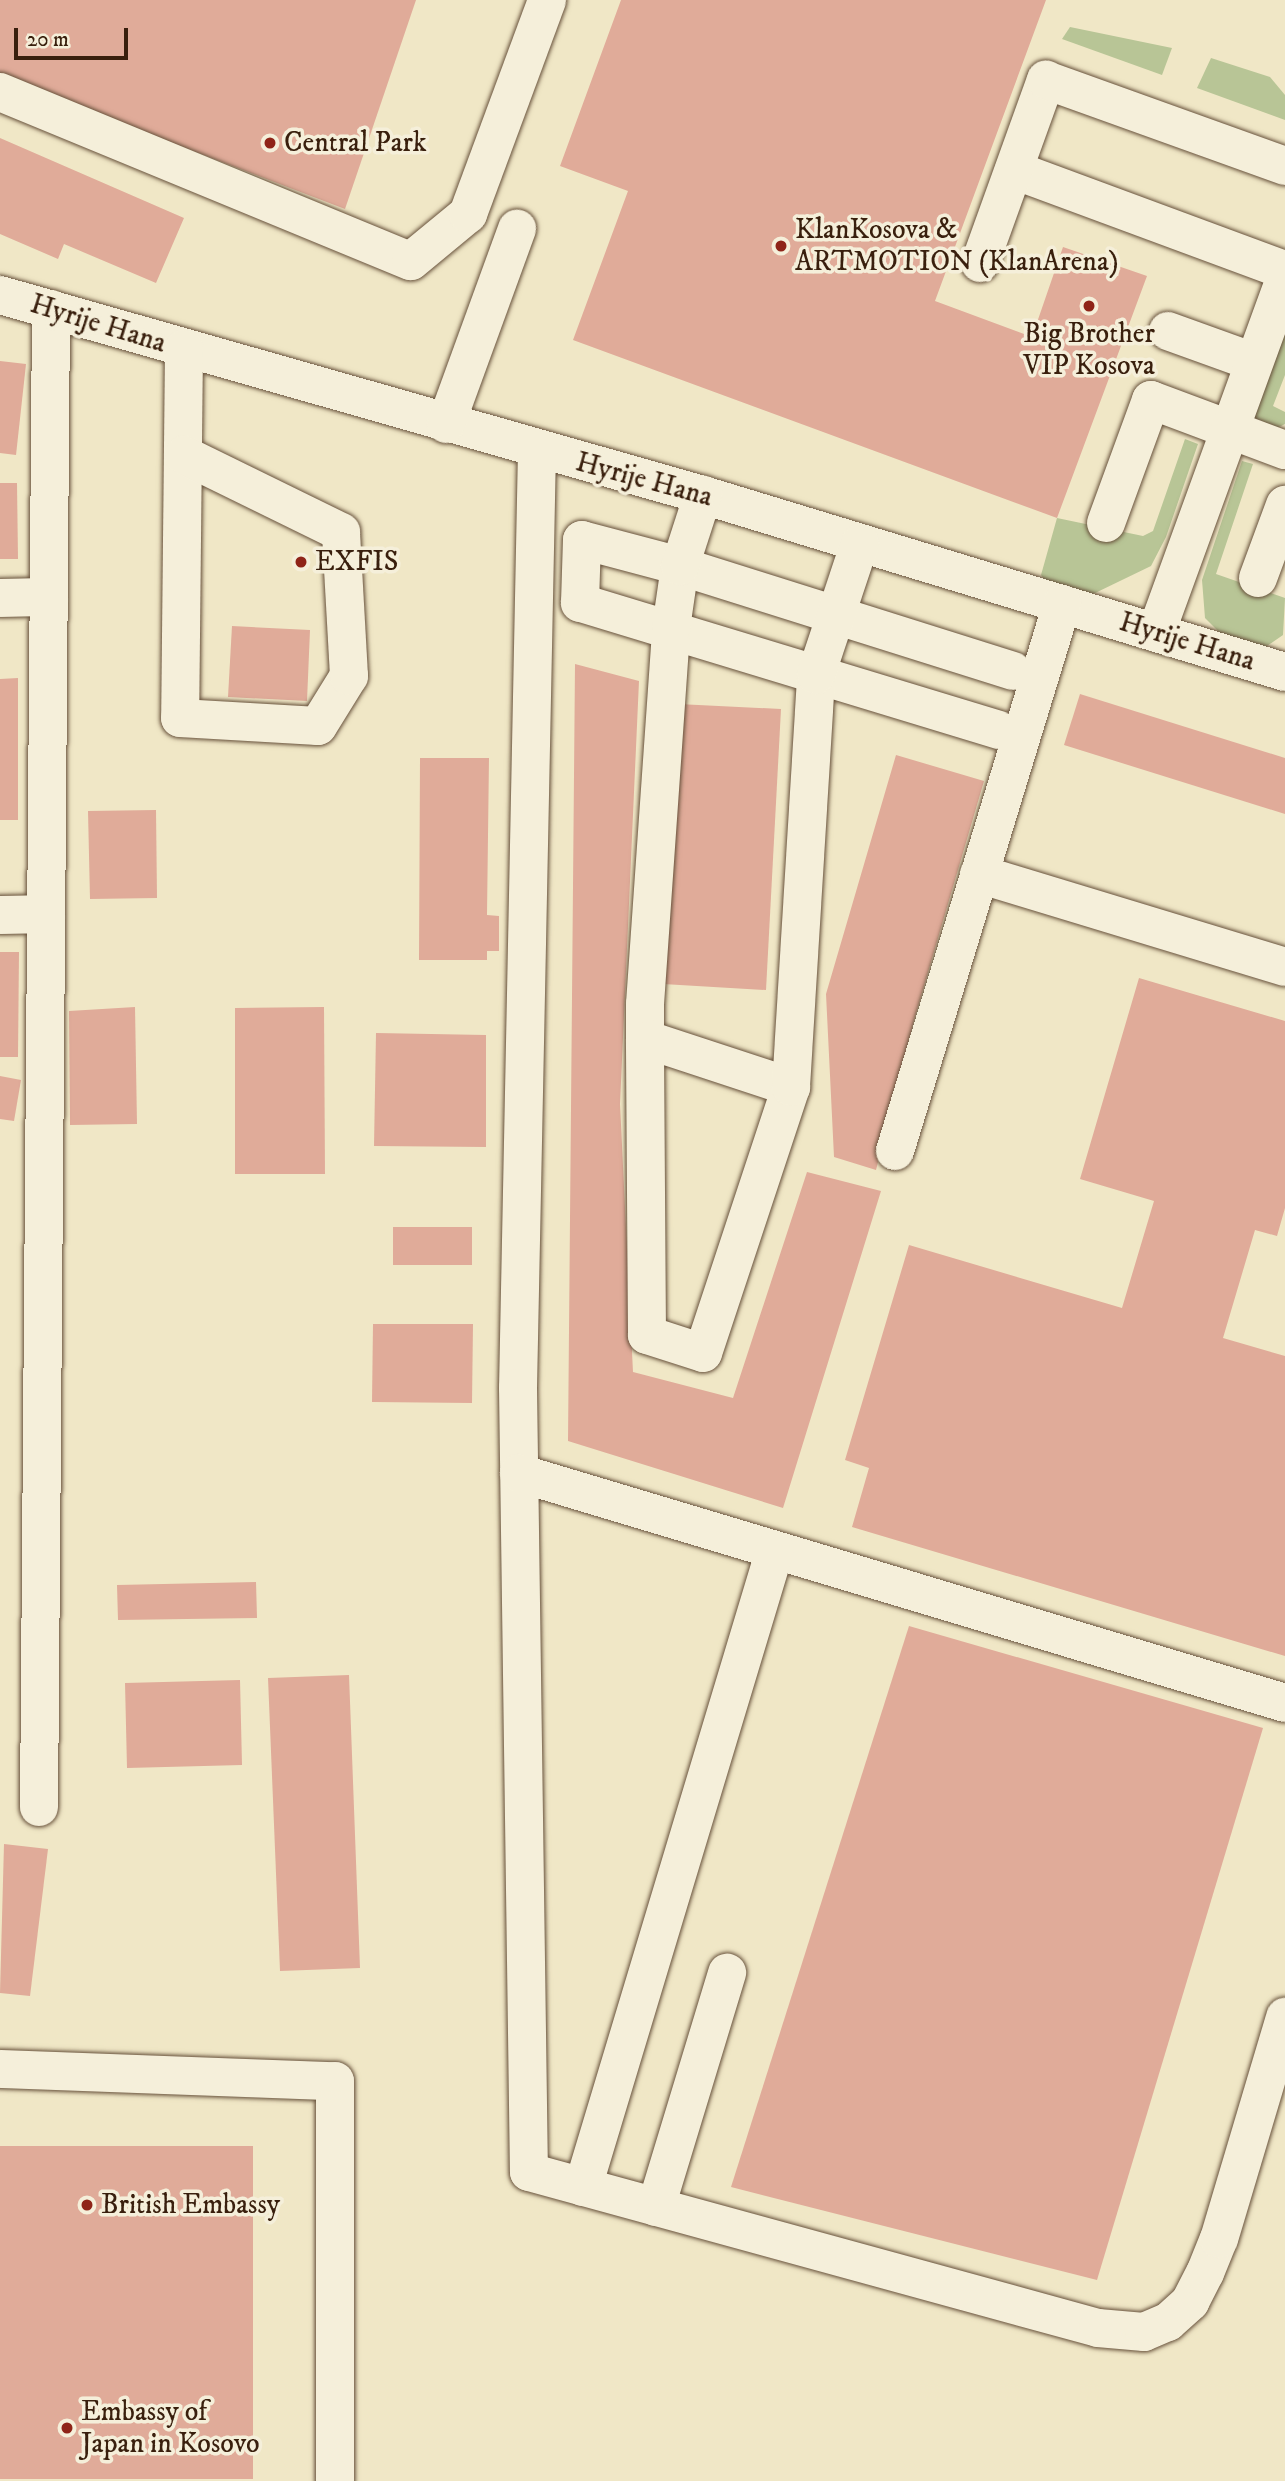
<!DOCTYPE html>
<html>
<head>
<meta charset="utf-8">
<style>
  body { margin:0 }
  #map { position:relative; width:1285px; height:2481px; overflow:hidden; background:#f0e7c6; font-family:"IM FELL DW Pica",serif }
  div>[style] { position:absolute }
  .green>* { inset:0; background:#b8c596 }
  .building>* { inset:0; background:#e0ab99 }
  .roads { filter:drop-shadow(0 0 2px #67513b) drop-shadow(0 0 2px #67513b) }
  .minor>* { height:38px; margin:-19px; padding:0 19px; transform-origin:19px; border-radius:19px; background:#f5efda }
  .dots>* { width:19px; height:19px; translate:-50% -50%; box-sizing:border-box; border:4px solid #f5efda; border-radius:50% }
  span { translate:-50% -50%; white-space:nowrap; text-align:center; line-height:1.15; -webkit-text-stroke:7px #f5efda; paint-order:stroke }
  .poi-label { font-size:28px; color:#391f0d }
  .left { translate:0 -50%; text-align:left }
  .street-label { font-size:28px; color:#391f0d }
  .scale { position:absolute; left:14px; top:28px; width:114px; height:32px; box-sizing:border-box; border:4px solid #391f0d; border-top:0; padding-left:9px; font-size:21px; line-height:24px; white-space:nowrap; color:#391f0d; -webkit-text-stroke:5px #f5efda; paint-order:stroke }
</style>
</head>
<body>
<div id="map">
  <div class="green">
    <i style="clip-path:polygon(1070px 27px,1172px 48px,1162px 75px,1062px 39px)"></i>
    <i style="clip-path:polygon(1211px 58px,1270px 77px,1285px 95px,1285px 120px,1197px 88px)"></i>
    <i style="clip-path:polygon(1285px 324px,1285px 375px,1273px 406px,1285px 412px,1285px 424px,1277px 428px,1253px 417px)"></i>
    <i style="clip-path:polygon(1185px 439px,1198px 444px,1166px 537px,1151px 566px,1091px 595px,1049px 586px,1041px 575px,1057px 518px,1143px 536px,1153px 531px)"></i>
    <i style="clip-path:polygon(1242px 461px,1253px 464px,1216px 574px,1285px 598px,1283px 635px,1264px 648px,1222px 635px,1205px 618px,1202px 580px)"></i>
  </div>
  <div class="building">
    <i style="clip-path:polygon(0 0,416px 0,345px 209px,0 77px)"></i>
    <i style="clip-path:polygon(621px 0,1046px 0,935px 301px,1032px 337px,1063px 247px,1147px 276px,1057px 518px,573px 340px,628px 191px,560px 166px)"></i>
    <i style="clip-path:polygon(0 138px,184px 218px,156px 283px,64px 244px,58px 259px,0 234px)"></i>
    <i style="clip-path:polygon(0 361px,26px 364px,16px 455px,0 453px)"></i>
    <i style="clip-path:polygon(0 483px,17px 483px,18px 559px,0 559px)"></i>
    <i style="clip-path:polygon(232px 626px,310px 630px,307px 701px,228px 697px)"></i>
    <i style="clip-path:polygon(575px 664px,639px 681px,620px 1104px,633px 1372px,733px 1398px,807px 1172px,881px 1191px,783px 1508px,568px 1441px)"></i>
    <i style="clip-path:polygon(18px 678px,18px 820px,0 820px,0 679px)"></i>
    <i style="clip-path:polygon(1080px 694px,1285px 758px,1285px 814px,1064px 745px)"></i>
    <i style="clip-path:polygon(678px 704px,781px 709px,766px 990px,663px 984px)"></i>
    <i style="clip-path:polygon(896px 755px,984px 781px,914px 1020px,876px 1170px,834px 1157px,826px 994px)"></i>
    <i style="clip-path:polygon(420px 758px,489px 758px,487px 915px,499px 916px,499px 951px,487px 951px,487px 960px,419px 960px)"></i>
    <i style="clip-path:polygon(156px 810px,157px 898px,90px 899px,88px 811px)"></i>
    <i style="clip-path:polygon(0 952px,19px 952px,18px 1057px,0 1057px)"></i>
    <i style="clip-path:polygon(1139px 978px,1285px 1021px,1285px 1208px,1277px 1236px,1255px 1230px,1223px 1338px,1285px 1356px,1285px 1656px,852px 1527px,869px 1468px,845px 1460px,909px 1245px,1122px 1308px,1154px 1201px,1080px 1179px)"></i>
    <i style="clip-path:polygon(135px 1007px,137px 1124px,70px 1125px,69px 1011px)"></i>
    <i style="clip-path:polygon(324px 1007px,325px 1174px,235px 1174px,235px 1008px)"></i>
    <i style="clip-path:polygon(376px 1033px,486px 1035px,486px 1147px,374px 1146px)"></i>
    <i style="clip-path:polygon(0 1076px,21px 1080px,14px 1121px,0 1119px)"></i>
    <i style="clip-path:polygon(393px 1227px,472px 1227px,472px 1265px,393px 1265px)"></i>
    <i style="clip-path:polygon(373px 1324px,473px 1324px,472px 1403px,372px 1402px)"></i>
    <i style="clip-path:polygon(256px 1582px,257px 1618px,118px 1620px,117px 1585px)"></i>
    <i style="clip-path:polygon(909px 1626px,1263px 1728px,1097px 2280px,731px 2187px)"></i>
    <i style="clip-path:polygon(349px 1675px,360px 1968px,280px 1971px,268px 1678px)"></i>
    <i style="clip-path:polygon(240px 1680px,242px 1765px,127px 1768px,125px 1683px)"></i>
    <i style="clip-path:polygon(4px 1844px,48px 1849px,30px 1996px,0 1993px)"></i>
    <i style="clip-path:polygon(0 2146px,253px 2146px,253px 2479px,0 2479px)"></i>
  </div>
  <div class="roads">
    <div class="minor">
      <i style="left:0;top:92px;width:444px;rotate:22.4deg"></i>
      <i style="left:411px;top:261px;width:74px;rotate:-39.5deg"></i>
      <i style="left:468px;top:214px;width:228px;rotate:-69.7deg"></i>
      <i style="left:1014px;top:170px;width:289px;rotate:20.3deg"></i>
      <i style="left:980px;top:263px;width:195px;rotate:-70.2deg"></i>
      <i style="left:1046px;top:80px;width:254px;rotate:19.8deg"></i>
      <i style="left:0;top:295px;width:731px;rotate:15.88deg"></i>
      <i style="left:703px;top:495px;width:608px;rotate:16.92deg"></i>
      <i style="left:1168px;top:331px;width:91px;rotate:19.8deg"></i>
      <i style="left:184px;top:349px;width:369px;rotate:90.6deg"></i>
      <i style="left:180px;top:718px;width:138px;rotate:3.3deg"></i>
      <i style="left:318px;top:726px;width:59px;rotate:-58.2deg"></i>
      <i style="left:349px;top:676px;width:144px;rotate:-93.2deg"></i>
      <i style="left:341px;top:532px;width:175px;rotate:-153.9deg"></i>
      <i style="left:446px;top:424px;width:208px;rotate:-70deg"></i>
      <i style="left:537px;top:450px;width:938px;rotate:91.16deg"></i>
      <i style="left:518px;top:1388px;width:784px;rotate:89.2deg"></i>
      <i style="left:529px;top:2172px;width:590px;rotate:15.33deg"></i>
      <i style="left:1098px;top:2328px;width:46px;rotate:5deg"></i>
      <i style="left:1144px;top:2332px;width:26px;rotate:-23deg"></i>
      <i style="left:1168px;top:2322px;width:30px;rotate:-42deg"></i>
      <i style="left:1190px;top:2302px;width:33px;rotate:-63deg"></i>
      <i style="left:1205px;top:2273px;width:37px;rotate:-68deg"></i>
      <i style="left:1219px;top:2239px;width:232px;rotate:-73.4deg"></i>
      <i style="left:1106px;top:523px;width:131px;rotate:-69.9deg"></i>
      <i style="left:1151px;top:400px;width:143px;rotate:20.5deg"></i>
      <i style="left:1258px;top:578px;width:78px;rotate:-69.7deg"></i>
      <i style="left:0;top:598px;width:49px;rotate:-1.2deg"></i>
      <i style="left:1156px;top:633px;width:378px;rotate:-70deg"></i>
      <i style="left:999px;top:730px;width:438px;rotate:-163.1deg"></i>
      <i style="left:580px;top:603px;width:63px;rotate:-88.2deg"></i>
      <i style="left:582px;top:540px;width:101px;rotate:14.9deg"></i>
      <i style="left:680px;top:566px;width:349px;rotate:17.5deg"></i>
      <i style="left:979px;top:874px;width:320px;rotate:16.9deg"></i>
      <i style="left:0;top:915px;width:46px;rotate:-1.2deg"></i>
      <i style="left:645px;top:1039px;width:154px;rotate:18.2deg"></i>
      <i style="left:791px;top:1087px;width:280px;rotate:108.3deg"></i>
      <i style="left:703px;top:1353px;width:59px;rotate:-162.2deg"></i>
      <i style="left:647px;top:1335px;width:296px;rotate:-90.4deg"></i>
      <i style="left:645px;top:1039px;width:35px;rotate:-90deg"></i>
      <i style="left:645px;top:1004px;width:377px;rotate:-86deg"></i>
      <i style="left:671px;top:628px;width:63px;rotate:-81.7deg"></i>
      <i style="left:680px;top:566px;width:75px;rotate:-72.1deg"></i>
      <i style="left:791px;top:1087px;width:413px;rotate:-86.5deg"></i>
      <i style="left:816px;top:675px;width:139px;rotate:-71.6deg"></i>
      <i style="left:895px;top:1151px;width:572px;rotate:-73.02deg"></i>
      <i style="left:519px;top:1473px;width:800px;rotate:16.71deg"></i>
      <i style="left:39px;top:1807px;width:1498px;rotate:-89.54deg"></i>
      <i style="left:0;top:2069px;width:335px;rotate:2.1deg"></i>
      <i style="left:335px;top:2081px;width:400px;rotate:90deg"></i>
      <i style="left:583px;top:2187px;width:665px;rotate:-73.23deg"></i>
      <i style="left:656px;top:2207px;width:245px;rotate:-73.1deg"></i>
    </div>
  </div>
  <div class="dots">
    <i style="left:270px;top:143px;background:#8f2418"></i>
    <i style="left:781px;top:246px;background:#8f2418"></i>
    <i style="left:1089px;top:306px;background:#8f2418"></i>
    <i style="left:301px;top:562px;background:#8f2418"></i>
    <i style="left:87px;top:2205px;background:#8f2418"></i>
    <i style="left:67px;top:2428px;background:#8f2418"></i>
  </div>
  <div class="poi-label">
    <span class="left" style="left:284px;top:143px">Central Park</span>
    <span class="left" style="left:795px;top:246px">KlanKosova &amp;<br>ARTMOTION (KlanArena)</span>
    <span style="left:1089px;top:350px">Big Brother<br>VIP Kosova</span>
    <span class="left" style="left:315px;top:562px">EXFIS</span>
    <span class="left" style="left:101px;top:2205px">British Embassy</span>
    <span class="left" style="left:81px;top:2428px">Embassy of<br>Japan in Kosovo</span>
  </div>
  <div class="street-label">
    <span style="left:98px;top:324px;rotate:17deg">Hyrije Hana</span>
    <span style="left:644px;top:480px;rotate:15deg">Hyrije Hana</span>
    <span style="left:1187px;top:642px;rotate:17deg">Hyrije Hana</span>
  </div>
  <div class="scale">20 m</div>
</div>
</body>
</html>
